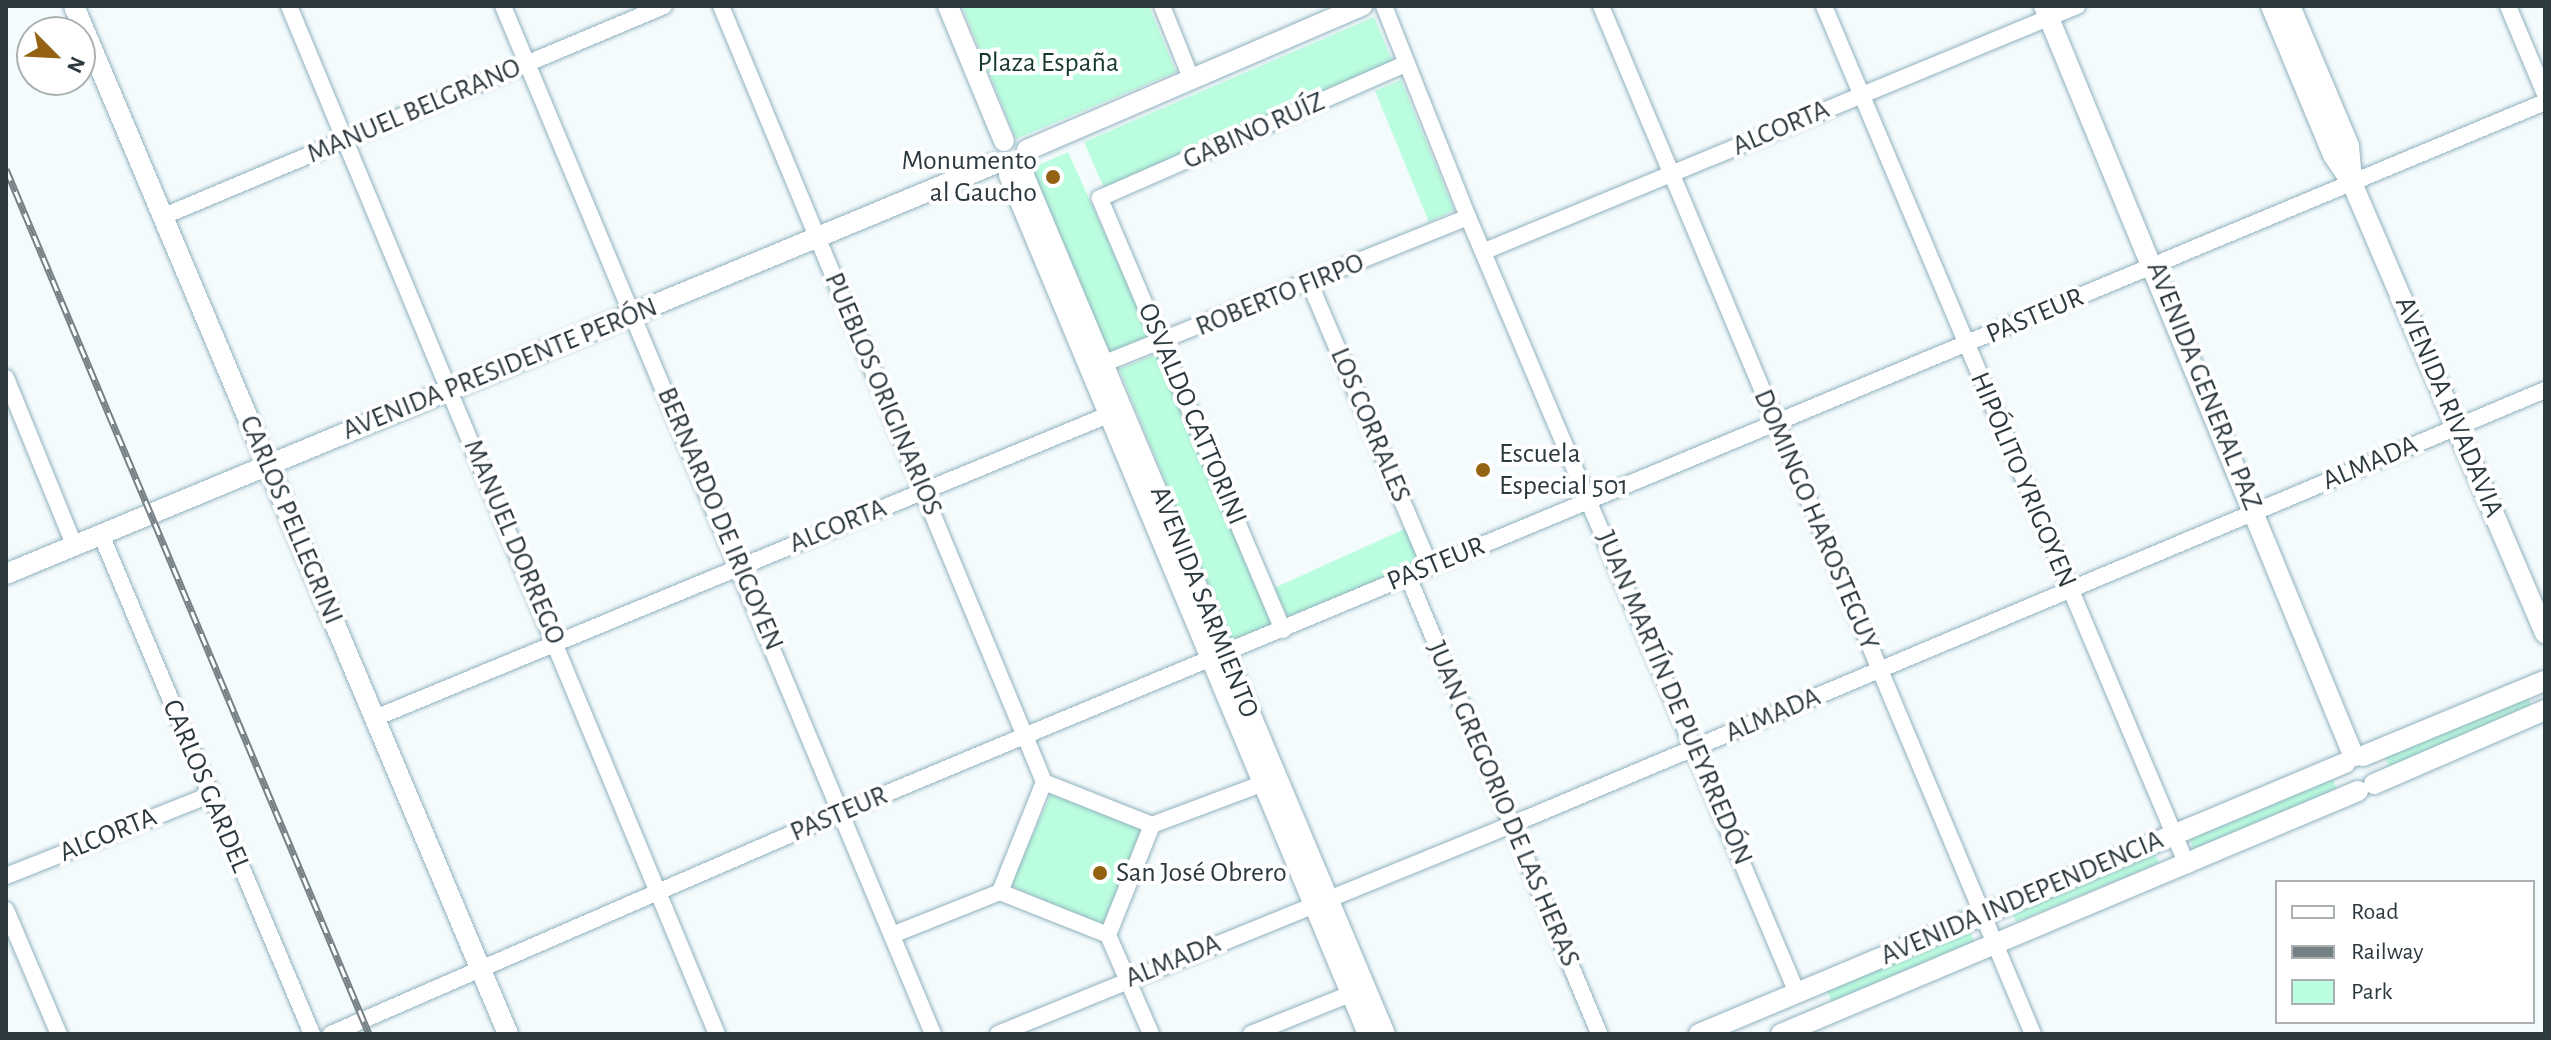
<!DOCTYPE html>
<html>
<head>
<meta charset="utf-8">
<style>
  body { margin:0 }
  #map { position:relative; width:2551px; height:1040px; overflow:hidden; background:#f4fbfd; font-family:"Alegreya Sans",sans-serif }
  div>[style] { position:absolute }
  .green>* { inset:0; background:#bbfddf }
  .roads { filter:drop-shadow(0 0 2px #92b1bf) drop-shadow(0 0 2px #92b1bf) }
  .minor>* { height:16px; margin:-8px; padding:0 8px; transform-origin:8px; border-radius:8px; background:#fff }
  .major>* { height:20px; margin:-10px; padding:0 10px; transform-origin:10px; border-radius:10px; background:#fff }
  .rail>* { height:7px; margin-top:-3.5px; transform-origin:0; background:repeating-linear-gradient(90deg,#fff 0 12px,#768185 0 24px); box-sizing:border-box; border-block:2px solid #768185 }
  .dots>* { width:22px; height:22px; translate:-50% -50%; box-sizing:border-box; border:4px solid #fff; border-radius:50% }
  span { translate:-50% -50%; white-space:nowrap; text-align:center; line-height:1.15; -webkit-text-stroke:8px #fff; paint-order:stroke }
  .park-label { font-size:28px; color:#183a2c }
  .street-label { font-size:28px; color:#2c393f }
  .poi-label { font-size:28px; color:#2c393f }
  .right { translate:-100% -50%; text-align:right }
  .left { translate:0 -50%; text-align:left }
  .frame { position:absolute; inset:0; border:8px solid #2c393f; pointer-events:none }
  .legend { position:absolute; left:2275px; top:880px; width:260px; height:144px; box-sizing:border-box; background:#fff; border:2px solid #abb0b2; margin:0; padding:10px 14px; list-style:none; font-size:24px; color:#2c393f }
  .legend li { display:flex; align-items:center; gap:16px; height:40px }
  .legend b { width:40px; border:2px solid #abb0b2 }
  .north { position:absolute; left:16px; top:16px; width:80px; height:80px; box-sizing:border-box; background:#fff; border:2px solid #abb0b2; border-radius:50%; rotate:114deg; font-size:22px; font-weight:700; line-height:32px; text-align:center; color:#2c393f }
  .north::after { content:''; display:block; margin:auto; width:28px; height:36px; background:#936213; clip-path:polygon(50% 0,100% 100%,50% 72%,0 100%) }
</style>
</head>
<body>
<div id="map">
  <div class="green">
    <i style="clip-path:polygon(962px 6px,1149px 6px,1176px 72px,1016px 139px)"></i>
    <i style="clip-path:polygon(1374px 17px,1393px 62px,1104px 188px,1084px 142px)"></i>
    <i style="clip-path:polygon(1401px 80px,1454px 210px,1429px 222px,1375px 91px)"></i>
    <i style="clip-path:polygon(1068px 152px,1151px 336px,1109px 355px,1027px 170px)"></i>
    <i style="clip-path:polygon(1159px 353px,1272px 625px,1231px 641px,1119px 369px)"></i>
    <i style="clip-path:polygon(1409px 527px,1422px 563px,1290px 622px,1274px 588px)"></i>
    <i style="clip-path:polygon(2528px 697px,2532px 708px,2389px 767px,2385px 756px)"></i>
    <i style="clip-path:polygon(2333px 779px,2337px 790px,2194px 850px,2190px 839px)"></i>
    <i style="clip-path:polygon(1052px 792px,1142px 829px,1108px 923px,1102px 927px,1010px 885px)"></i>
    <i style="clip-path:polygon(2154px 852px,2159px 863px,2016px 922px,2012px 912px)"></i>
    <i style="clip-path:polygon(1970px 931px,1974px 942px,1832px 1002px,1827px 991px)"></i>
  </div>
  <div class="roads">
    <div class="minor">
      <i style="left:289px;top:6px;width:1114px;rotate:67.4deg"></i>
      <i style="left:503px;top:6px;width:1114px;rotate:67.3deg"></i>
      <i style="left:721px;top:6px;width:841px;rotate:67.4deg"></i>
      <i style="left:1044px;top:782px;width:118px;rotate:111.8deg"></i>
      <i style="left:1000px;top:892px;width:116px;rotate:21.7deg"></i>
      <i style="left:1108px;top:935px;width:118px;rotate:-68.2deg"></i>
      <i style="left:1152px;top:825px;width:116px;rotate:-158.3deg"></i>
      <i style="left:1162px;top:6px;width:78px;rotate:68.1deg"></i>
      <i style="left:1384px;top:6px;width:227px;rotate:68.3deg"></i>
      <i style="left:1468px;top:217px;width:843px;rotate:67.02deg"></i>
      <i style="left:1601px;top:6px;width:1115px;rotate:67.21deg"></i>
      <i style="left:1824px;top:6px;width:933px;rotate:67.09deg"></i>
      <i style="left:2508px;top:6px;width:95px;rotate:67.2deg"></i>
      <i style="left:164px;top:216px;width:542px;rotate:-22.78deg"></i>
      <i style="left:1485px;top:251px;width:641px;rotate:-22.48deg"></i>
      <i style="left:1310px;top:284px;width:307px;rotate:67deg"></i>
      <i style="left:1095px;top:367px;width:402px;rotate:-21.9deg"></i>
      <i style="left:6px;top:378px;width:180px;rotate:67.8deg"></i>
      <i style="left:102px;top:537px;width:540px;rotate:67.09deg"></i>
      <i style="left:1407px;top:574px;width:498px;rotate:67.3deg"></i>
      <i style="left:1283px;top:630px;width:469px;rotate:-113deg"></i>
      <i style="left:1100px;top:198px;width:335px;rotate:-23.7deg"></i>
      <i style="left:375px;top:718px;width:806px;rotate:-22.46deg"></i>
      <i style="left:1152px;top:825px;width:128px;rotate:-20.6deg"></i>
      <i style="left:6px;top:876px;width:219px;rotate:-21.7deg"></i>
      <i style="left:6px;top:910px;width:135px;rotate:66.9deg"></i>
      <i style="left:892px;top:935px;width:116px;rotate:-21.7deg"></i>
      <i style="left:1108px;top:935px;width:108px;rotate:66.5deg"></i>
      <i style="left:331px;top:1034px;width:557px;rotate:-23.48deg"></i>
      <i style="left:842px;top:812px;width:1845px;rotate:-22.63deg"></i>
      <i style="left:998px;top:1034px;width:556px;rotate:-22.18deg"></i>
      <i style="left:1513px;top:824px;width:1120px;rotate:-22.81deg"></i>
      <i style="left:1251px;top:1034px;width:118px;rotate:-22deg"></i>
    </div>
    <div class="major">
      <i style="left:74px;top:6px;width:1116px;rotate:67.11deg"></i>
      <i style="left:948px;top:6px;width:146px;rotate:67.5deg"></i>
      <i style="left:2044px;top:6px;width:812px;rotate:67.57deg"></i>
      <i style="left:2271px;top:6px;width:161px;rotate:67.4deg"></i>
      <i style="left:2333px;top:155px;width:34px;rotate:56deg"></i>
      <i style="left:2352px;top:183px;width:490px;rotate:66.8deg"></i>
      <i style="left:2290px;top:6px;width:152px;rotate:67.1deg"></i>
      <i style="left:2349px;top:146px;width:33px;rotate:85deg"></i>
      <i style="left:1027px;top:150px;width:365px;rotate:-23.3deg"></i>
      <i style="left:1022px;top:171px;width:936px;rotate:67.19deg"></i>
      <i style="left:1009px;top:175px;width:931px;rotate:67.32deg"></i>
      <i style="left:6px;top:574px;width:1070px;rotate:-22.54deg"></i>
      <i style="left:2363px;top:756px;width:196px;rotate:-22.5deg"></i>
      <i style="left:2374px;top:784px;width:186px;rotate:-23.4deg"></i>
      <i style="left:1699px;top:1034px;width:701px;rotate:-22.76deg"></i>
      <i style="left:1781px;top:1034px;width:626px;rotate:-22.84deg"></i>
    </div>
  </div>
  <div class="rail">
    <i style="left:6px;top:169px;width:938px;rotate:67.23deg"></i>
  </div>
  <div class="dots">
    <i style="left:1053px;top:177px;background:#936213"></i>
    <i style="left:1483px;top:470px;background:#936213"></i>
    <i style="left:1100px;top:873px;background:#936213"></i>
  </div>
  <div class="park-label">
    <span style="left:1048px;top:63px">Plaza España</span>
  </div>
  <div class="street-label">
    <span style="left:414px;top:111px;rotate:-23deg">MANUEL BELGRANO</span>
    <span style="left:1781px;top:128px;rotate:-23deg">ALCORTA</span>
    <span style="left:1254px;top:131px;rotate:-24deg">GABINO RUÍZ</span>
    <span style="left:1280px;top:295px;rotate:-22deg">ROBERTO FIRPO</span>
    <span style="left:2035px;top:316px;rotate:-23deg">PASTEUR</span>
    <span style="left:500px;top:369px;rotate:-22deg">AVENIDA PRESIDENTE PERÓN</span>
    <span style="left:2204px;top:386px;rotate:68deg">AVENIDA GENERAL PAZ</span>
    <span style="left:883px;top:394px;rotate:67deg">PUEBLOS ORIGINARIOS</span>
    <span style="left:2449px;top:407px;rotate:67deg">AVENIDA RIVADAVIA</span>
    <span style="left:1192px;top:414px;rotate:67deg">OSVALDO CATTORINI</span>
    <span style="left:1370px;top:425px;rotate:67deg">LOS CORRALES</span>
    <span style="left:2370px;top:463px;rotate:-23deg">ALMADA</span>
    <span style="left:2023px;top:480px;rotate:67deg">HIPÓLITO YRIGOYEN</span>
    <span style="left:720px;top:519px;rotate:67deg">BERNARDO DE IRIGOYEN</span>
    <span style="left:291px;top:520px;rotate:67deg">CARLOS PELLEGRINI</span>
    <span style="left:1816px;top:520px;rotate:67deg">DOMINGO HAROSTEGUY</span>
    <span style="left:838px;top:526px;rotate:-22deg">ALCORTA</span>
    <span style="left:514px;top:542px;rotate:67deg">MANUEL DORREGO</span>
    <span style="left:1436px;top:564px;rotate:-22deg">PASTEUR</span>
    <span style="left:1204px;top:602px;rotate:68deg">AVENIDA SARMIENTO</span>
    <span style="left:1674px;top:698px;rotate:67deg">JUAN MARTÍN DE PUEYRREDÓN</span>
    <span style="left:1773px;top:715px;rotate:-23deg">ALMADA</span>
    <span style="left:206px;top:786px;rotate:67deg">CARLOS GARDEL</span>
    <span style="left:1503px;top:804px;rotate:67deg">JUAN GREGORIO DE LAS HERAS</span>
    <span style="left:839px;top:814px;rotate:-23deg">PASTEUR</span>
    <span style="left:108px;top:835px;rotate:-22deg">ALCORTA</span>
    <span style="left:2022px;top:898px;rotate:-23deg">AVENIDA INDEPENDENCIA</span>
    <span style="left:1173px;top:961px;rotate:-22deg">ALMADA</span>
  </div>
  <div class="poi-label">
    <span class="right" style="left:1037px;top:177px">Monumento<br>al Gaucho</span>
    <span class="left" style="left:1499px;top:470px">Escuela<br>Especial 501</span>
    <span class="left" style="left:1116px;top:873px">San José Obrero</span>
  </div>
  <div class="frame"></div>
  <ul class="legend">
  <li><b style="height:10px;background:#fff"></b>Road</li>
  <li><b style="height:10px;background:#768185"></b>Railway</li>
  <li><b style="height:22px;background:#bbfddf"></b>Park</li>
  </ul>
  <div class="north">N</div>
</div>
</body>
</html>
